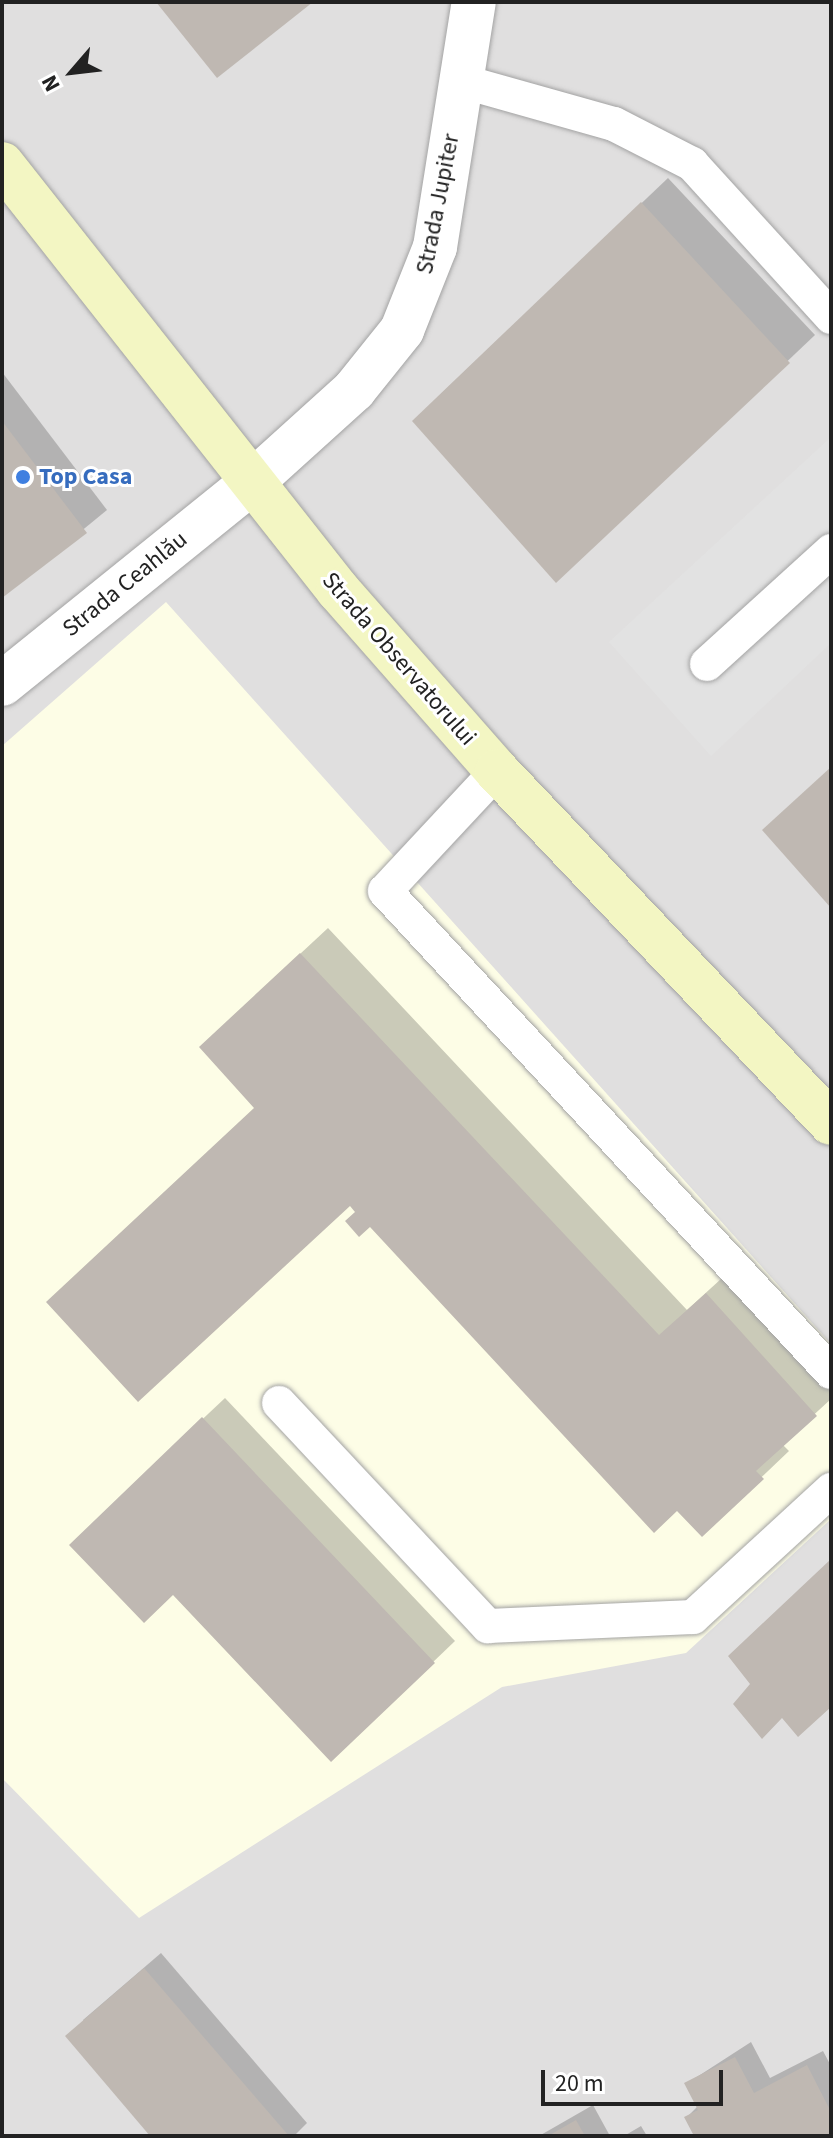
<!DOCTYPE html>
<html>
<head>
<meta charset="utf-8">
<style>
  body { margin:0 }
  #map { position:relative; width:833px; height:2138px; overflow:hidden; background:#f1efe9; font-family:"Source Sans 3",sans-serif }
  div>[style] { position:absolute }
  .residential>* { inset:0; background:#e0dfdf }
  .education>* { inset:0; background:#fdfde6 }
  .parking>* { inset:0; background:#e2e2e2 }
  .shadow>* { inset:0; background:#0003 }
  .building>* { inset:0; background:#bfb8b2 }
  .roads { filter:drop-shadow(0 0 2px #a3a3a3) drop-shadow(0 0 2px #a3a3a3) }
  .lane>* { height:34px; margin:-17px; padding:0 17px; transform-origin:17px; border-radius:17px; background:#fff }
  .street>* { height:44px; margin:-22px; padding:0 22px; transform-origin:22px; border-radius:22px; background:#fff }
  .secondary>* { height:44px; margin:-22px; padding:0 22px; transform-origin:22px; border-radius:22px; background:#f3f6c3 }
  .dots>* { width:22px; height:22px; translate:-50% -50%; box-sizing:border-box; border:4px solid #fff; border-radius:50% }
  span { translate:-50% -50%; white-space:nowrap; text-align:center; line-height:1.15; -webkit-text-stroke:6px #fff; paint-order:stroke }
  .street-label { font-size:24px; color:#222 }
  .shop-label { font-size:24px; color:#366cbe; font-weight:700 }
  .left { translate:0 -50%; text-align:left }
  .frame { position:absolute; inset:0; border:4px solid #222; pointer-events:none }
  .north { position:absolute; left:32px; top:32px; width:80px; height:80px; -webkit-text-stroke:6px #fff; paint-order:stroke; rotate:242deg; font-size:22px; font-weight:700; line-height:32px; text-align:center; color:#222 }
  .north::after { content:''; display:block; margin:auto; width:28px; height:36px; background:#222; clip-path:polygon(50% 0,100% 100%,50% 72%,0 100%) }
  .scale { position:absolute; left:541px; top:2070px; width:182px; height:36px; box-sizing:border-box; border:4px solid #222; border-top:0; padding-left:10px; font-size:24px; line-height:28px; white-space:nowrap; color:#222; -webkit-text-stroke:6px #fff; paint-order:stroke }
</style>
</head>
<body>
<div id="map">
  <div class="residential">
    <i style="clip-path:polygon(2px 2px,831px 2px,831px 2136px,2px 2136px)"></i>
  </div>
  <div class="education">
    <i style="clip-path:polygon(166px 602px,831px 1344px,831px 1519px,686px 1653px,502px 1687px,139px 1918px,2px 1778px,2px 746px)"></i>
  </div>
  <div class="parking">
    <i style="clip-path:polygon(831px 437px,831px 643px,711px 756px,609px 642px)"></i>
  </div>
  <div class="shadow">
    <i style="clip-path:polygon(668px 178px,815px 335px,556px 581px,441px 394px)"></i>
    <i style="clip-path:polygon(2px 372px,107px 510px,2px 596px)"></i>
    <i style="clip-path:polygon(328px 928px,687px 1310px,733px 1268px,831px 1376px,831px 1399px,782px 1444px,789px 1451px,702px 1534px,256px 1107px,228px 1021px)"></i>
    <i style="clip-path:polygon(225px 1398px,455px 1641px,332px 1759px,122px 1495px)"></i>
    <i style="clip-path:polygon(161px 1953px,307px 2123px,294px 2136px,153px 2136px,83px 2020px)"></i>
    <i style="clip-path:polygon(751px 2042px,770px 2078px,823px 2051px,831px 2066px,831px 2136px,696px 2136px,686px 2118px,698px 2106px,686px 2084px)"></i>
    <i style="clip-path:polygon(593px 2105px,610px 2136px,539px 2136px)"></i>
    <i style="clip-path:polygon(641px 2126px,647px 2136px,624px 2136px)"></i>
  </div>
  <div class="building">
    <i style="clip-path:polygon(156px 2px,313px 2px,217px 78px)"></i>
    <i style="clip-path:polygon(641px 202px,790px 363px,556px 583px,412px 421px)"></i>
    <i style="clip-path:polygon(2px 421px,87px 533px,2px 598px)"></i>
    <i style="clip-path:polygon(831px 767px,831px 908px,762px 830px)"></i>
    <i style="clip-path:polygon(300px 953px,659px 1335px,706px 1293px,817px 1416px,756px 1471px,764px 1479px,702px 1537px,677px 1511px,654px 1533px,370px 1227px,359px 1237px,345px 1221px,355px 1212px,350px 1206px,138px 1402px,46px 1302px,254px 1108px,199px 1047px)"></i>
    <i style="clip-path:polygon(202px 1417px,435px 1663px,331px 1762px,173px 1595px,144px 1623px,69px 1545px)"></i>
    <i style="clip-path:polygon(831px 1559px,831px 1707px,798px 1737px,782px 1718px,762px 1739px,733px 1704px,750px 1684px,728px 1656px)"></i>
    <i style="clip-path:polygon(144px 1968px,289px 2136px,150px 2136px,65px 2036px)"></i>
    <i style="clip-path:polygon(735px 2057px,754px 2093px,807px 2065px,831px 2112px,831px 2136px,694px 2136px,684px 2117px,698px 2110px,684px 2083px)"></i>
    <i style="clip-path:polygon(576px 2120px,585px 2136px,548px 2136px)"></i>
  </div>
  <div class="roads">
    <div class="lane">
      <i style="left:461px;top:81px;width:159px;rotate:15.7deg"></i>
      <i style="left:614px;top:124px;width:88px;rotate:27.1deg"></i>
      <i style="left:692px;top:164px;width:207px;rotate:47.7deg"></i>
      <i style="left:707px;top:664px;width:168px;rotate:-42.3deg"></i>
      <i style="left:497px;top:771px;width:164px;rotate:133deg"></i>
      <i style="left:385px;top:891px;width:656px;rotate:47.16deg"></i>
      <i style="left:279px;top:1403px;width:306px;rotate:46.9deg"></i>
      <i style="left:488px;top:1626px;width:205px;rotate:-2.5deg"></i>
      <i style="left:693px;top:1617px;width:188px;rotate:-42.6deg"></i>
    </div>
    <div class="street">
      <i style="left:2px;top:684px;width:317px;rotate:-38.9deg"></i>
      <i style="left:249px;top:485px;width:142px;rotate:-42.1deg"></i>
      <i style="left:354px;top:390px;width:77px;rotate:-51.3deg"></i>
      <i style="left:402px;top:330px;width:89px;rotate:-68.3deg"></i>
      <i style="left:435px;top:247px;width:248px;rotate:-81deg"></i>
    </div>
    <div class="secondary">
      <i style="left:2px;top:164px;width:543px;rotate:51.74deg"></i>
      <i style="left:338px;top:590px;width:241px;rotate:48.7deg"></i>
      <i style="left:497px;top:771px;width:485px;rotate:46.5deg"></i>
    </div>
  </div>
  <div class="dots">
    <i style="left:23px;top:477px;background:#3f7fe0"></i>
  </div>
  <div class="street-label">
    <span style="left:438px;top:204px;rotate:-79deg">Strada Jupiter</span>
    <span style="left:125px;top:584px;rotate:-39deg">Strada Ceahlău</span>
    <span style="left:399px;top:659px;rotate:49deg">Strada Observatorului</span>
  </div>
  <div class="shop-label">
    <span class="left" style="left:39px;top:477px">Top Casa</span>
  </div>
  <div class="frame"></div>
  <div class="north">N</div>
  <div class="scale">20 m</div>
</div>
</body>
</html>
